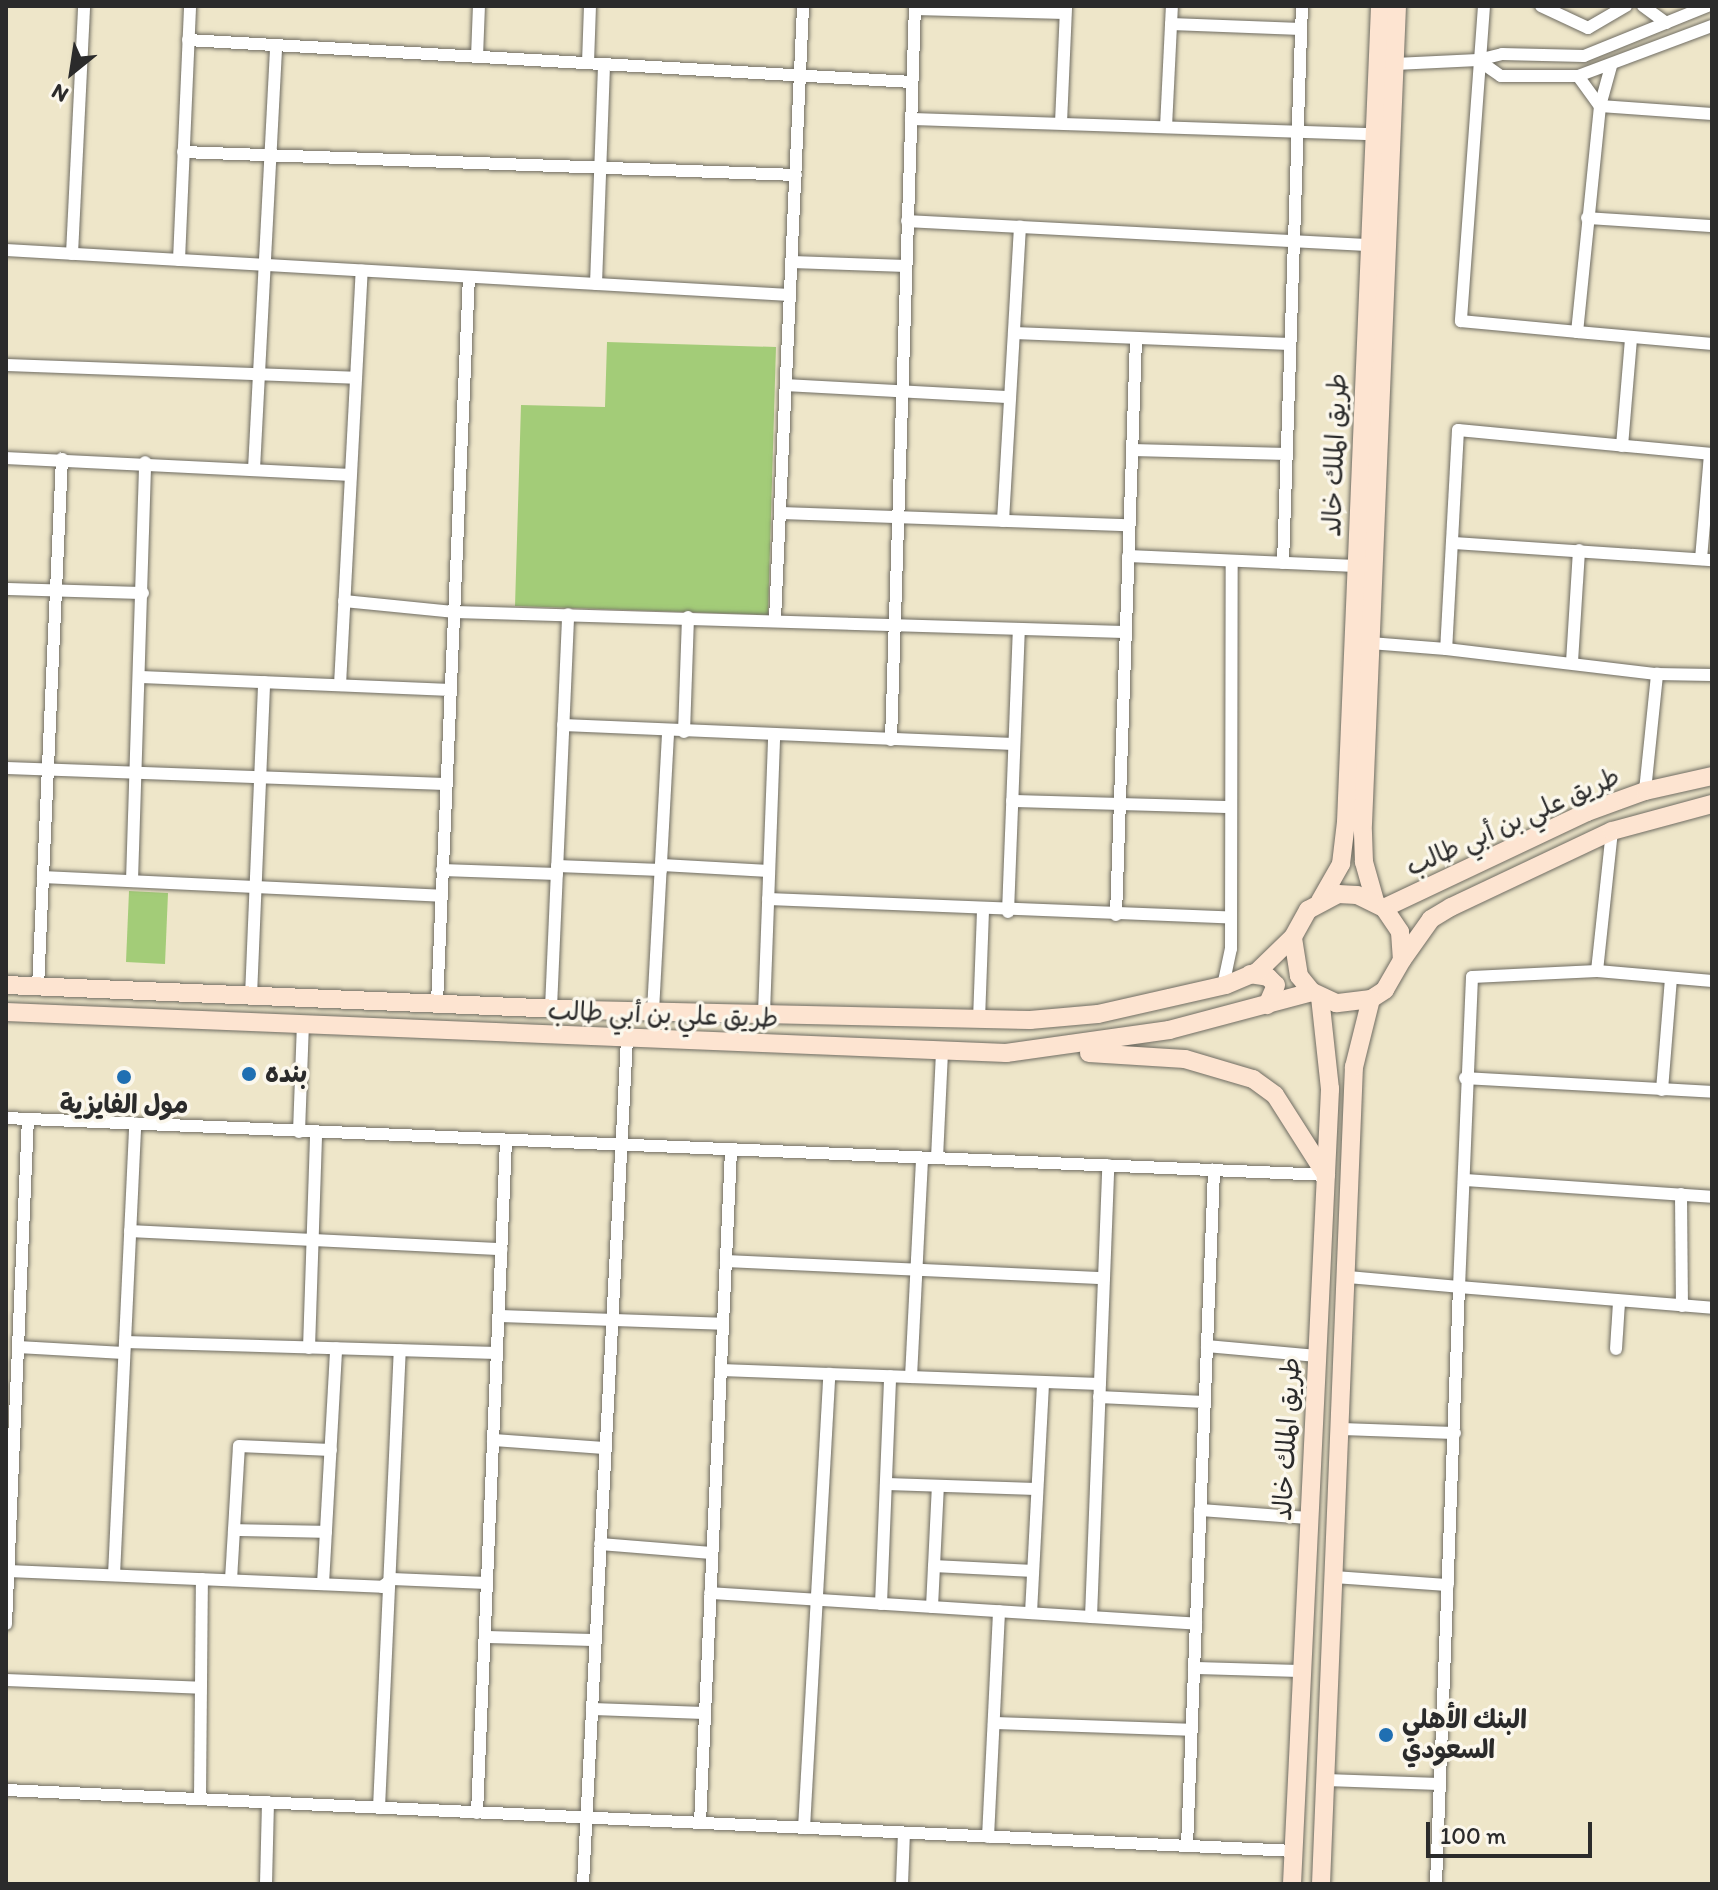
<!DOCTYPE html>
<html>
<head>
<meta charset="utf-8">
<style>
  body { margin:0 }
  #map { position:relative; width:1718px; height:1890px; overflow:hidden; background:#eee6c9; font-family:Itim,"Playpen Sans Arabic",sans-serif }
  div>[style] { position:absolute }
  .green>* { inset:0; background:#a3cc78 }
  .roads { filter:drop-shadow(0 0 2px #6f6c62) drop-shadow(0 0 2px #6f6c62) }
  .street>* { height:12px; margin:-6px; padding:0 6px; transform-origin:6px; border-radius:6px; background:#fff }
  .secondary>* { height:18px; margin:-9px; padding:0 9px; transform-origin:9px; border-radius:9px; background:#fde4d1 }
  .dots>* { width:22px; height:22px; translate:-50% -50%; box-sizing:border-box; border:4px solid #fbf7ec; border-radius:50% }
  span { translate:-50% -50%; white-space:nowrap; text-align:center; line-height:1.15; -webkit-text-stroke:7px #fbf7ec; paint-order:stroke }
  .street-label { font-size:26px; color:#2b2b2b }
  .poi-label { font-size:26px; color:#2b2b2b; font-weight:700 }
  .left { translate:0 -50%; text-align:left }
  .frame { position:absolute; inset:0; border:8px solid #2b2b2b; pointer-events:none }
  .north { position:absolute; left:32px; top:32px; width:80px; height:80px; -webkit-text-stroke:6px #fbf7ec; paint-order:stroke; rotate:210deg; font-size:22px; font-weight:700; line-height:32px; text-align:center; color:#2b2b2b }
  .north::after { content:''; display:block; margin:auto; width:28px; height:36px; background:#2b2b2b; clip-path:polygon(50% 0,100% 100%,50% 72%,0 100%) }
  .scale { position:absolute; left:1426px; top:1822px; width:166px; height:36px; box-sizing:border-box; border:4px solid #2b2b2b; border-top:0; padding-left:10px; font-size:24px; line-height:28px; white-space:nowrap; color:#2b2b2b; -webkit-text-stroke:6px #fbf7ec; paint-order:stroke }
</style>
</head>
<body>
<div id="map">
  <div class="green">
    <i style="clip-path:polygon(607px 342px,776px 347px,768px 615px,515px 606px,521px 405px,605px 407px)"></i>
    <i style="clip-path:polygon(129px 891px,168px 893px,165px 964px,126px 962px)"></i>
  </div>
  <div class="roads">
    <div class="street">
      <i style="left:1484px;top:6px;width:316px;rotate:94.2deg"></i>
      <i style="left:1461px;top:321px;width:117px;rotate:5.4deg"></i>
      <i style="left:1541px;top:6px;width:52px;rotate:25.1deg"></i>
      <i style="left:1588px;top:28px;width:44px;rotate:-30.1deg"></i>
      <i style="left:1643px;top:6px;width:29px;rotate:36deg"></i>
      <i style="left:915px;top:9px;width:150px;rotate:1.5deg"></i>
      <i style="left:1171px;top:24px;width:130px;rotate:2.2deg"></i>
      <i style="left:188px;top:40px;width:725px;rotate:3.32deg"></i>
      <i style="left:477px;top:57px;width:51px;rotate:-87.8deg"></i>
      <i style="left:1478px;top:60px;width:28px;rotate:35deg"></i>
      <i style="left:1501px;top:76px;width:77px"></i>
      <i style="left:1578px;top:76px;width:143px;rotate:-20.5deg"></i>
      <i style="left:588px;top:63px;width:57px;rotate:-88deg"></i>
      <i style="left:1395px;top:64px;width:83px;rotate:-2.8deg"></i>
      <i style="left:1478px;top:60px;width:25px;rotate:-14deg"></i>
      <i style="left:1502px;top:54px;width:82px;rotate:1.4deg"></i>
      <i style="left:1584px;top:56px;width:134px;rotate:-22deg"></i>
      <i style="left:1578px;top:76px;width:37px;rotate:54deg"></i>
      <i style="left:1600px;top:106px;width:41px;rotate:-74.6deg"></i>
      <i style="left:1712px;top:114px;width:112px;rotate:-175.9deg"></i>
      <i style="left:1600px;top:106px;width:227px;rotate:95.8deg"></i>
      <i style="left:1577px;top:332px;width:136px;rotate:5.1deg"></i>
      <i style="left:911px;top:119px;width:464px;rotate:1.9deg"></i>
      <i style="left:1061px;top:123px;width:116px;rotate:-87.5deg"></i>
      <i style="left:1166px;top:127px;width:121px;rotate:-87.2deg"></i>
      <i style="left:183px;top:152px;width:613px;rotate:2.15deg"></i>
      <i style="left:1587px;top:218px;width:125px;rotate:3.7deg"></i>
      <i style="left:907px;top:221px;width:464px;rotate:3deg"></i>
      <i style="left:6px;top:250px;width:785px;rotate:3.29deg"></i>
      <i style="left:72px;top:254px;width:248px;rotate:-87.2deg"></i>
      <i style="left:179px;top:260px;width:254px;rotate:-87.5deg"></i>
      <i style="left:792px;top:262px;width:114px;rotate:2deg"></i>
      <i style="left:596px;top:284px;width:220px;rotate:-87.9deg"></i>
      <i style="left:1014px;top:333px;width:276px;rotate:2.3deg"></i>
      <i style="left:6px;top:365px;width:350px;rotate:2.1deg"></i>
      <i style="left:786px;top:385px;width:224px;rotate:3.1deg"></i>
      <i style="left:1622px;top:446px;width:108px;rotate:-85.2deg"></i>
      <i style="left:1132px;top:450px;width:155px;rotate:1.5deg"></i>
      <i style="left:1712px;top:454px;width:255px;rotate:-174.6deg"></i>
      <i style="left:1458px;top:430px;width:219px;rotate:93.1deg"></i>
      <i style="left:1446px;top:649px;width:212px;rotate:6.8deg"></i>
      <i style="left:1657px;top:674px;width:55px;rotate:1deg"></i>
      <i style="left:6px;top:458px;width:345px;rotate:2.8deg"></i>
      <i style="left:254px;top:469px;width:422px;rotate:-87deg"></i>
      <i style="left:780px;top:513px;width:349px;rotate:2deg"></i>
      <i style="left:1003px;top:521px;width:295px;rotate:-86.7deg"></i>
      <i style="left:1454px;top:543px;width:259px;rotate:3.8deg"></i>
      <i style="left:1128px;top:556px;width:228px;rotate:2.5deg"></i>
      <i style="left:1701px;top:559px;width:105px;rotate:-85.1deg"></i>
      <i style="left:1283px;top:563px;width:557px;rotate:-88.05deg"></i>
      <i style="left:6px;top:589px;width:137px;rotate:1.7deg"></i>
      <i style="left:344px;top:601px;width:112px;rotate:5.7deg"></i>
      <i style="left:455px;top:612px;width:669px;rotate:1.71deg"></i>
      <i style="left:775px;top:619px;width:614px;rotate:-87.38deg"></i>
      <i style="left:1370px;top:643px;width:76px;rotate:4.5deg"></i>
      <i style="left:1572px;top:662px;width:112px;rotate:-86.4deg"></i>
      <i style="left:141px;top:677px;width:310px;rotate:2.4deg"></i>
      <i style="left:340px;top:685px;width:415px;rotate:-87deg"></i>
      <i style="left:563px;top:725px;width:451px;rotate:2.4deg"></i>
      <i style="left:684px;top:732px;width:115px;rotate:-88deg"></i>
      <i style="left:891px;top:740px;width:734px;rotate:-88.13deg"></i>
      <i style="left:6px;top:768px;width:440px;rotate:2.1deg"></i>
      <i style="left:1645px;top:791px;width:118px;rotate:-84.1deg"></i>
      <i style="left:1012px;top:801px;width:217px;rotate:1.6deg"></i>
      <i style="left:662px;top:865px;width:107px;rotate:3.2deg"></i>
      <i style="left:557px;top:866px;width:104px;rotate:2.2deg"></i>
      <i style="left:442px;top:870px;width:115px;rotate:2deg"></i>
      <i style="left:43px;top:877px;width:398px;rotate:2.7deg"></i>
      <i style="left:132px;top:881px;width:419px;rotate:-88.2deg"></i>
      <i style="left:768px;top:899px;width:463px;rotate:2.3deg"></i>
      <i style="left:1008px;top:912px;width:283px;rotate:-87.8deg"></i>
      <i style="left:1116px;top:915px;width:576px;rotate:-88.01deg"></i>
      <i style="left:1597px;top:971px;width:141px;rotate:-83.9deg"></i>
      <i style="left:1712px;top:981px;width:115px;rotate:-175deg"></i>
      <i style="left:1597px;top:971px;width:125px;rotate:177.3deg"></i>
      <i style="left:1472px;top:977px;width:310px;rotate:92.4deg"></i>
      <i style="left:1459px;top:1287px;width:254px;rotate:4.7deg"></i>
      <i style="left:1223px;top:986px;width:38px;rotate:-78deg"></i>
      <i style="left:1231px;top:949px;width:388px;rotate:-89.9deg"></i>
      <i style="left:38px;top:987px;width:529px;rotate:-87.4deg"></i>
      <i style="left:251px;top:996px;width:314px;rotate:-87.6deg"></i>
      <i style="left:437px;top:1003px;width:727px;rotate:-87.48deg"></i>
      <i style="left:551px;top:1008px;width:394px;rotate:-87.5deg"></i>
      <i style="left:653px;top:1011px;width:280px;rotate:-86.9deg"></i>
      <i style="left:764px;top:1013px;width:277px;rotate:-87.9deg"></i>
      <i style="left:979px;top:1020px;width:109px;rotate:-87.9deg"></i>
      <i style="left:1465px;top:1078px;width:247px;rotate:3.2deg"></i>
      <i style="left:1662px;top:1090px;width:112px;rotate:-85.4deg"></i>
      <i style="left:6px;top:1118px;width:1321px;rotate:2.47deg"></i>
      <i style="left:299px;top:1132px;width:107px;rotate:-87.9deg"></i>
      <i style="left:937px;top:1158px;width:106px;rotate:-87.3deg"></i>
      <i style="left:1464px;top:1180px;width:249px;rotate:3.9deg"></i>
      <i style="left:1681px;top:1194px;width:112px;rotate:89.5deg"></i>
      <i style="left:130px;top:1231px;width:372px;rotate:2.8deg"></i>
      <i style="left:726px;top:1261px;width:378px;rotate:2.6deg"></i>
      <i style="left:1348px;top:1277px;width:111px;rotate:5.1deg"></i>
      <i style="left:1459px;top:1287px;width:597px;rotate:92.21deg"></i>
      <i style="left:499px;top:1316px;width:224px;rotate:2deg"></i>
      <i style="left:125px;top:1342px;width:372px;rotate:1.7deg"></i>
      <i style="left:1207px;top:1346px;width:110px;rotate:5.2deg"></i>
      <i style="left:18px;top:1347px;width:106px;rotate:3.2deg"></i>
      <i style="left:309px;top:1348px;width:216px;rotate:-88.1deg"></i>
      <i style="left:1616px;top:1349px;width:47px;rotate:-86.3deg"></i>
      <i style="left:721px;top:1370px;width:379px;rotate:2.1deg"></i>
      <i style="left:911px;top:1377px;width:219px;rotate:-87.1deg"></i>
      <i style="left:1099px;top:1397px;width:106px;rotate:2.7deg"></i>
      <i style="left:1341px;top:1429px;width:114px;rotate:2deg"></i>
      <i style="left:493px;top:1440px;width:112px;rotate:4.1deg"></i>
      <i style="left:886px;top:1484px;width:151px;rotate:1.9deg"></i>
      <i style="left:1200px;top:1510px;width:109px;rotate:4.2deg"></i>
      <i style="left:234px;top:1530px;width:92px;rotate:1.2deg"></i>
      <i style="left:600px;top:1544px;width:112px;rotate:4.6deg"></i>
      <i style="left:934px;top:1566px;width:99px;rotate:2.9deg"></i>
      <i style="left:8px;top:1571px;width:374px;rotate:2.4deg"></i>
      <i style="left:382px;top:1587px;width:13px;rotate:-39deg"></i>
      <i style="left:392px;top:1579px;width:95px;rotate:2.4deg"></i>
      <i style="left:114px;top:1575px;width:452px;rotate:-87.3deg"></i>
      <i style="left:1333px;top:1577px;width:115px;rotate:4deg"></i>
      <i style="left:231px;top:1580px;width:134px;rotate:-86.6deg"></i>
      <i style="left:239px;top:1446px;width:92px;rotate:2.5deg"></i>
      <i style="left:323px;top:1584px;width:236px;rotate:-86.8deg"></i>
      <i style="left:710px;top:1593px;width:487px;rotate:3.6deg"></i>
      <i style="left:881px;top:1604px;width:228px;rotate:-87.7deg"></i>
      <i style="left:932px;top:1607px;width:121px;rotate:-87.2deg"></i>
      <i style="left:1031px;top:1613px;width:231px;rotate:-87deg"></i>
      <i style="left:1091px;top:1617px;width:452px;rotate:-87.8deg"></i>
      <i style="left:6px;top:1624px;width:505px;rotate:-87.51deg"></i>
      <i style="left:485px;top:1637px;width:110px;rotate:1.6deg"></i>
      <i style="left:1194px;top:1668px;width:108px;rotate:1.6deg"></i>
      <i style="left:6px;top:1680px;width:195px;rotate:2.3deg"></i>
      <i style="left:592px;top:1709px;width:113px;rotate:2deg"></i>
      <i style="left:994px;top:1723px;width:197px;rotate:2deg"></i>
      <i style="left:1325px;top:1780px;width:115px;rotate:2deg"></i>
      <i style="left:6px;top:1790px;width:1288px;rotate:2.71deg"></i>
      <i style="left:200px;top:1799px;width:220px;rotate:-89.5deg"></i>
      <i style="left:379px;top:1808px;width:458px;rotate:-87.4deg"></i>
      <i style="left:477px;top:1813px;width:674px;rotate:-87.53deg"></i>
      <i style="left:700px;top:1823px;width:674px;rotate:-87.36deg"></i>
      <i style="left:804px;top:1828px;width:455px;rotate:-86.8deg"></i>
      <i style="left:988px;top:1837px;width:226px;rotate:-87.2deg"></i>
      <i style="left:1187px;top:1846px;width:677px;rotate:-87.71deg"></i>
      <i style="left:266px;top:1884px;width:82px;rotate:-88.6deg"></i>
      <i style="left:583px;top:1884px;width:845px;rotate:-87.02deg"></i>
      <i style="left:902px;top:1884px;width:51px;rotate:-87.8deg"></i>
    </div>
    <div class="secondary">
      <i style="left:1320px;top:901px;width:43px;rotate:-60.4deg"></i>
      <i style="left:1341px;top:864px;width:42px;rotate:-83.2deg"></i>
      <i style="left:1346px;top:822px;width:817px;rotate:-87.61deg"></i>
      <i style="left:1375px;top:901px;width:41px;rotate:-105.8deg"></i>
      <i style="left:1364px;top:862px;width:38px;rotate:-92deg"></i>
      <i style="left:1363px;top:824px;width:819px;rotate:-87.62deg"></i>
      <i style="left:1384px;top:908px;width:225px;rotate:-25.3deg"></i>
      <i style="left:1587px;top:812px;width:62px;rotate:-19.9deg"></i>
      <i style="left:1645px;top:791px;width:69px;rotate:-12.6deg"></i>
      <i style="left:1402px;top:960px;width:50px;rotate:-54.7deg"></i>
      <i style="left:1431px;top:919px;width:23px;rotate:-31deg"></i>
      <i style="left:1451px;top:907px;width:178px;rotate:-25.3deg"></i>
      <i style="left:1612px;top:831px;width:104px;rotate:-15.1deg"></i>
      <i style="left:1250px;top:974px;width:18px;rotate:9deg"></i>
      <i style="left:1268px;top:977px;width:11px;rotate:45deg"></i>
      <i style="left:1276px;top:985px;width:22px;rotate:114deg"></i>
      <i style="left:6px;top:985px;width:579px;rotate:2.48deg"></i>
      <i style="left:584px;top:1010px;width:446px;rotate:1.3deg"></i>
      <i style="left:1030px;top:1020px;width:68px;rotate:-5deg"></i>
      <i style="left:1098px;top:1014px;width:131px;rotate:-12.8deg"></i>
      <i style="left:1226px;top:985px;width:34px;rotate:-23deg"></i>
      <i style="left:1257px;top:972px;width:50px;rotate:-44.2deg"></i>
      <i style="left:1293px;top:937px;width:31px;rotate:-61deg"></i>
      <i style="left:1308px;top:910px;width:34px;rotate:-28deg"></i>
      <i style="left:1338px;top:894px;width:19px;rotate:3deg"></i>
      <i style="left:1357px;top:895px;width:30px;rotate:26deg"></i>
      <i style="left:1384px;top:908px;width:29px;rotate:56deg"></i>
      <i style="left:1400px;top:932px;width:28px;rotate:86deg"></i>
      <i style="left:1402px;top:960px;width:34px;rotate:120deg"></i>
      <i style="left:1385px;top:990px;width:17px;rotate:147deg"></i>
      <i style="left:1371px;top:999px;width:35px;rotate:173deg"></i>
      <i style="left:1336px;top:1003px;width:26px;rotate:-155deg"></i>
      <i style="left:1312px;top:992px;width:21px;rotate:-129deg"></i>
      <i style="left:1299px;top:976px;width:39px;rotate:-99deg"></i>
      <i style="left:6px;top:1012px;width:1001px;rotate:2.35deg"></i>
      <i style="left:1006px;top:1053px;width:165px;rotate:-8deg"></i>
      <i style="left:1169px;top:1030px;width:148px;rotate:-14.9deg"></i>
      <i style="left:1089px;top:1053px;width:96px;rotate:3.6deg"></i>
      <i style="left:1185px;top:1059px;width:71px;rotate:16.4deg"></i>
      <i style="left:1253px;top:1079px;width:27px;rotate:36deg"></i>
      <i style="left:1275px;top:1095px;width:95px;rotate:57.5deg"></i>
      <i style="left:1292px;top:1884px;width:796px;rotate:-87.26deg"></i>
      <i style="left:1330px;top:1089px;width:93px;rotate:-96.2deg"></i>
      <i style="left:1321px;top:1884px;width:818px;rotate:-87.69deg"></i>
      <i style="left:1354px;top:1067px;width:70px;rotate:-76deg"></i>
    </div>
  </div>
  <div class="dots">
    <i style="left:249px;top:1074px;background:#1f6fb2"></i>
    <i style="left:124px;top:1077px;background:#1f6fb2"></i>
    <i style="left:1386px;top:1735px;background:#1f6fb2"></i>
  </div>
  <div class="street-label">
    <span style="left:1335px;top:455px;rotate:-88deg">طريق الملك خالد</span>
    <span style="left:1513px;top:822px;rotate:-24deg">طريق علي بن أبي طالب</span>
    <span style="left:663px;top:1015px;rotate:2deg">طريق علي بن أبي طالب</span>
    <span style="left:1287px;top:1439px;rotate:-87deg">طريق الملك خالد</span>
  </div>
  <div class="poi-label">
    <span class="left" style="left:265px;top:1074px">بنده</span>
    <span style="left:124px;top:1105px">مول الفايزية</span>
    <span class="left" style="left:1402px;top:1735px">البنك الأهلي<br>السعودي</span>
  </div>
  <div class="frame"></div>
  <div class="north">N</div>
  <div class="scale">100 m</div>
</div>
</body>
</html>
